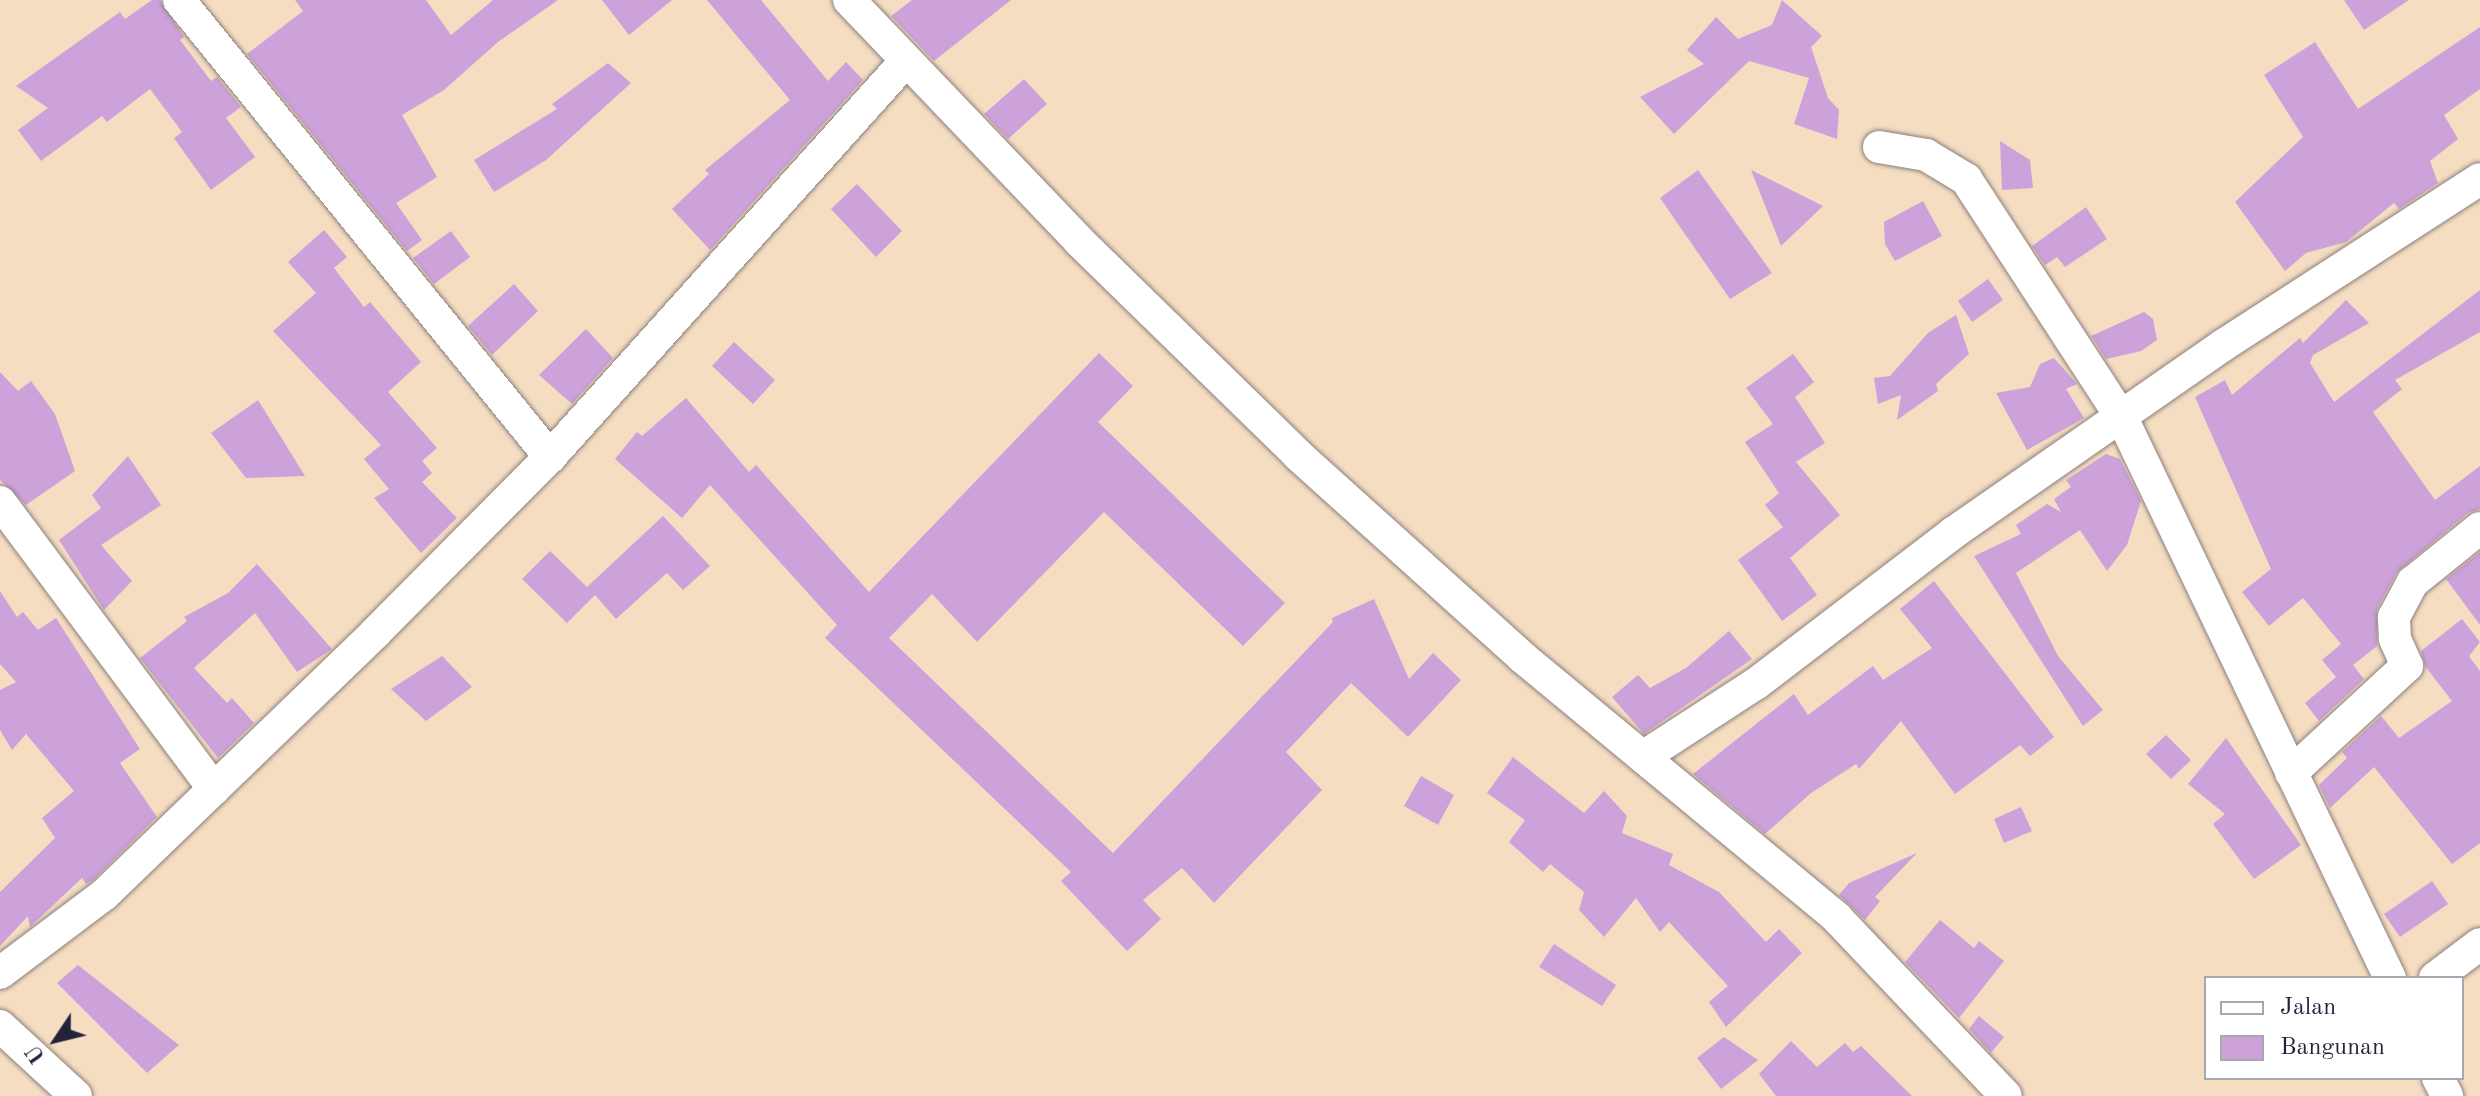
<!DOCTYPE html>
<html>
<head>
<meta charset="utf-8">
<style>
  body { margin:0 }
  #map { position:relative; width:2480px; height:1096px; overflow:hidden; background:#f5ddc2; font-family:"Old Standard TT",serif }
  div>[style] { position:absolute }
  .building>* { inset:0; background:#cda1da }
  .roads { filter:drop-shadow(0 0 2px #8c807e) drop-shadow(0 0 2px #8c807e) }
  .street>* { height:32px; margin:-16px; padding:0 16px; transform-origin:16px; border-radius:16px; background:#fff }
  span { translate:-50% -50%; white-space:nowrap; text-align:center; line-height:1.15; -webkit-text-stroke:7px #fff; paint-order:stroke }
  .legend { position:absolute; left:2204px; top:976px; width:260px; height:104px; box-sizing:border-box; background:#fff; border:2px solid #a7a7b1; margin:0; padding:10px 14px; list-style:none; font-size:24px; color:#22223b }
  .legend li { display:flex; align-items:center; gap:16px; height:40px }
  .legend b { width:40px; border:2px solid #a7a7b1 }
  .north { position:absolute; left:16px; top:1000px; width:80px; height:80px; -webkit-text-stroke:6px #fff; paint-order:stroke; rotate:235deg; font-size:22px; font-weight:700; line-height:32px; text-align:center; color:#22223b }
  .north::after { content:''; display:block; margin:auto; width:28px; height:36px; background:#22223b; clip-path:polygon(50% 0,100% 100%,50% 72%,0 100%) }
</style>
</head>
<body>
<div id="map">
  <div class="building">
    <i style="clip-path:polygon(152px 0,160px 0,184px 37px,180px 40px,211px 81px,217px 77px,241px 107px,226px 118px,255px 157px,211px 190px,174px 138px,182px 132px,150px 89px,107px 122px,102px 116px,41px 161px,18px 130px,48px 108px,16px 86px,120px 12px,125px 19px)"></i>
    <i style="clip-path:polygon(295px 0,426px 0,451px 35px,493px 0,558px 0,498px 42px,444px 90px,402px 115px,437px 177px,396px 203px,422px 240px,407px 251px,247px 54px,303px 11px)"></i>
    <i style="clip-path:polygon(602px 0,672px 0,629px 35px)"></i>
    <i style="clip-path:polygon(707px 0,761px 0,828px 81px,846px 62px,863px 80px,710px 250px,672px 209px,709px 174px,705px 170px,790px 100px)"></i>
    <i style="clip-path:polygon(912px 0,1011px 0,934px 61px,891px 16px)"></i>
    <i style="clip-path:polygon(1782px 0,1822px 36px,1811px 47px,1828px 98px,1839px 110px,1837px 139px,1794px 124px,1809px 78px,1749px 61px,1674px 134px,1640px 97px,1704px 64px,1687px 50px,1716px 17px,1738px 39px,1772px 25px)"></i>
    <i style="clip-path:polygon(2344px 0,2409px 0,2364px 30px)"></i>
    <i style="clip-path:polygon(2480px 27px,2480px 89px,2444px 115px,2458px 139px,2430px 161px,2438px 183px,2399px 209px,2394px 203px,2346px 242px,2306px 253px,2285px 271px,2235px 202px,2303px 137px,2264px 75px,2315px 42px,2358px 109px)"></i>
    <i style="clip-path:polygon(608px 63px,631px 83px,546px 160px,494px 192px,474px 160px,557px 109px,552px 104px)"></i>
    <i style="clip-path:polygon(1024px 79px,1047px 104px,1008px 139px,984px 114px)"></i>
    <i style="clip-path:polygon(2000px 141px,2030px 160px,2033px 188px,2002px 190px)"></i>
    <i style="clip-path:polygon(1698px 170px,1772px 273px,1730px 299px,1660px 198px)"></i>
    <i style="clip-path:polygon(1751px 170px,1823px 206px,1781px 246px)"></i>
    <i style="clip-path:polygon(857px 184px,902px 231px,876px 257px,831px 209px)"></i>
    <i style="clip-path:polygon(1923px 201px,1942px 236px,1895px 261px,1885px 244px,1884px 222px)"></i>
    <i style="clip-path:polygon(2086px 207px,2107px 239px,2065px 267px,2057px 257px,2045px 265px,2032px 246px)"></i>
    <i style="clip-path:polygon(324px 230px,347px 257px,334px 268px,364px 307px,370px 302px,421px 362px,388px 392px,437px 448px,422px 461px,432px 473px,422px 482px,457px 518px,421px 553px,374px 498px,389px 489px,364px 459px,381px 445px,273px 331px,316px 293px,288px 262px)"></i>
    <i style="clip-path:polygon(451px 231px,470px 257px,434px 284px,413px 258px)"></i>
    <i style="clip-path:polygon(1988px 279px,2003px 300px,1972px 322px,1958px 301px)"></i>
    <i style="clip-path:polygon(514px 284px,538px 311px,492px 355px,468px 326px)"></i>
    <i style="clip-path:polygon(2480px 290px,2480px 332px,2395px 380px,2402px 389px,2373px 412px,2435px 500px,2480px 466px,2480px 509px,2468px 513px,2397px 572px,2377px 609px,2377px 646px,2353px 665px,2364px 679px,2319px 721px,2305px 703px,2336px 677px,2322px 660px,2341px 644px,2303px 598px,2269px 626px,2242px 592px,2271px 569px,2195px 397px,2225px 380px,2232px 395px,2300px 338px,2303px 343px,2346px 300px,2369px 323px,2313px 355px,2310px 363px,2334px 402px)"></i>
    <i style="clip-path:polygon(2144px 312px,2153px 319px,2157px 340px,2141px 351px,2106px 359px,2091px 336px)"></i>
    <i style="clip-path:polygon(1956px 315px,1969px 354px,1936px 384px,1938px 391px,1897px 420px,1901px 395px,1878px 404px,1874px 378px,1890px 376px,1928px 333px)"></i>
    <i style="clip-path:polygon(586px 329px,613px 358px,572px 404px,539px 375px)"></i>
    <i style="clip-path:polygon(734px 342px,775px 380px,753px 404px,712px 366px)"></i>
    <i style="clip-path:polygon(1099px 353px,1133px 386px,1098px 422px,1285px 603px,1243px 646px,1104px 512px,977px 642px,932px 594px,889px 638px,1113px 853px,1333px 622px,1332px 618px,1374px 599px,1409px 679px,1433px 653px,1461px 680px,1408px 737px,1351px 683px,1286px 752px,1322px 790px,1214px 903px,1182px 868px,1143px 900px,1161px 919px,1127px 951px,1061px 881px,1071px 872px,825px 638px,837px 625px,710px 485px,682px 518px,615px 459px,637px 432px,642px 436px,686px 398px,749px 472px,756px 465px,869px 592px)"></i>
    <i style="clip-path:polygon(1793px 354px,1814px 382px,1795px 397px,1825px 443px,1796px 462px,1840px 515px,1790px 558px,1817px 595px,1782px 621px,1738px 560px,1783px 527px,1765px 505px,1779px 493px,1745px 442px,1773px 424px,1746px 388px)"></i>
    <i style="clip-path:polygon(2054px 358px,2077px 384px,2066px 389px,2084px 418px,2027px 450px,1996px 393px,2030px 387px,2040px 364px)"></i>
    <i style="clip-path:polygon(0 372px,18px 391px,31px 381px,55px 414px,75px 471px,26px 505px,0 480px)"></i>
    <i style="clip-path:polygon(258px 400px,305px 476px,246px 478px,211px 433px)"></i>
    <i style="clip-path:polygon(2106px 454px,2120px 459px,2141px 501px,2127px 545px,2107px 571px,2080px 530px,2016px 573px,2058px 656px,2103px 710px,2083px 726px,1974px 556px,2021px 534px,2016px 525px,2047px 504px,2061px 512px,2054px 499px,2071px 487px,2066px 480px)"></i>
    <i style="clip-path:polygon(128px 456px,161px 505px,101px 545px,132px 581px,104px 610px,59px 540px,101px 508px,92px 495px)"></i>
    <i style="clip-path:polygon(663px 516px,710px 566px,683px 590px,667px 573px,616px 619px,595px 595px,567px 623px,522px 579px,550px 551px,587px 587px)"></i>
    <i style="clip-path:polygon(2480px 552px,2480px 625px,2446px 579px)"></i>
    <i style="clip-path:polygon(257px 564px,332px 649px,297px 672px,255px 613px,194px 668px,227px 703px,232px 698px,254px 723px,218px 758px,140px 658px,187px 621px,184px 617px,228px 593px)"></i>
    <i style="clip-path:polygon(1934px 581px,2054px 737px,2030px 756px,2020px 745px,1955px 794px,1901px 721px,1859px 769px,1856px 764px,1811px 793px,1765px 834px,1693px 774px,1794px 694px,1808px 715px,1873px 666px,1883px 680px,1932px 648px,1900px 609px)"></i>
    <i style="clip-path:polygon(0 591px,17px 617px,23px 612px,38px 630px,56px 618px,140px 749px,120px 763px,157px 817px,93px 880px,86px 884px,82px 878px,30px 927px,28px 916px,0 946px,0 892px,55px 838px,42px 818px,74px 791px,26px 734px,12px 750px,0 730px,0 690px,16px 682px,0 664px)"></i>
    <i style="clip-path:polygon(2462px 619px,2480px 642px,2469px 656px,2480px 671px,2480px 843px,2452px 864px,2374px 767px,2330px 808px,2319px 785px,2347px 758px,2342px 752px,2381px 716px,2399px 738px,2452px 701px,2425px 666px,2421px 651px)"></i>
    <i style="clip-path:polygon(1729px 631px,1752px 659px,1644px 734px,1612px 697px,1638px 675px,1650px 688px,1686px 668px)"></i>
    <i style="clip-path:polygon(442px 656px,472px 687px,426px 721px,391px 689px)"></i>
    <i style="clip-path:polygon(2166px 735px,2191px 760px,2171px 779px,2146px 754px)"></i>
    <i style="clip-path:polygon(2226px 738px,2301px 845px,2254px 879px,2213px 824px,2225px 814px,2188px 784px)"></i>
    <i style="clip-path:polygon(1513px 757px,1584px 813px,1604px 791px,1627px 816px,1622px 833px,1673px 854px,1669px 865px,1719px 892px,1766px 942px,1779px 929px,1802px 953px,1726px 1027px,1709px 1002px,1728px 986px,1669px 922px,1660px 932px,1636px 898px,1604px 937px,1579px 910px,1584px 892px,1550px 864px,1543px 872px,1509px 842px,1525px 820px,1487px 793px)"></i>
    <i style="clip-path:polygon(1421px 776px,1454px 795px,1438px 825px,1404px 806px)"></i>
    <i style="clip-path:polygon(2021px 807px,2032px 831px,2004px 843px,1994px 819px)"></i>
    <i style="clip-path:polygon(1917px 853px,1875px 897px,1880px 901px,1865px 920px,1839px 895px,1849px 883px)"></i>
    <i style="clip-path:polygon(2432px 881px,2448px 904px,2400px 937px,2384px 914px)"></i>
    <i style="clip-path:polygon(1940px 920px,1974px 948px,1979px 941px,2004px 961px,1959px 1018px,1905px 962px)"></i>
    <i style="clip-path:polygon(1554px 944px,1616px 985px,1602px 1006px,1539px 967px)"></i>
    <i style="clip-path:polygon(78px 965px,179px 1045px,147px 1073px,57px 983px)"></i>
    <i style="clip-path:polygon(1979px 1016px,2004px 1037px,1991px 1053px,1969px 1029px)"></i>
    <i style="clip-path:polygon(1724px 1037px,1758px 1060px,1721px 1089px,1697px 1058px)"></i>
    <i style="clip-path:polygon(1791px 1041px,1817px 1067px,1845px 1043px,1853px 1052px,1861px 1046px,1912px 1096px,1776px 1096px,1759px 1074px)"></i>
  </div>
  <div class="roads">
    <div class="street">
      <i style="left:179px;top:0;width:589px;rotate:50.93deg"></i>
      <i style="left:849px;top:0;width:333px;rotate:46.3deg"></i>
      <i style="left:1079px;top:241px;width:306px;rotate:44.3deg"></i>
      <i style="left:1298px;top:455px;width:302px;rotate:42deg"></i>
      <i style="left:1522px;top:657px;width:409px;rotate:39.6deg"></i>
      <i style="left:1837px;top:918px;width:245px;rotate:46.5deg"></i>
      <i style="left:1879px;top:147px;width:48px;rotate:9.7deg"></i>
      <i style="left:1926px;top:155px;width:47px;rotate:31deg"></i>
      <i style="left:1966px;top:179px;width:285px;rotate:56.9deg"></i>
      <i style="left:2122px;top:418px;width:621px;rotate:64.43deg"></i>
      <i style="left:0;top:502px;width:358px;rotate:53.3deg"></i>
      <i style="left:1643px;top:757px;width:136px;rotate:-33deg"></i>
      <i style="left:1757px;top:683px;width:247px;rotate:-37.4deg"></i>
      <i style="left:1953px;top:533px;width:328px;rotate:-34.8deg"></i>
      <i style="left:2222px;top:346px;width:307px;rotate:-32.9deg"></i>
      <i style="left:2291px;top:773px;width:158px;rotate:-42.7deg"></i>
      <i style="left:2407px;top:666px;width:30px;rotate:-114deg"></i>
      <i style="left:2395px;top:639px;width:22px;rotate:-93deg"></i>
      <i style="left:2394px;top:617px;width:40px;rotate:-62deg"></i>
      <i style="left:2413px;top:582px;width:86px;rotate:-38.9deg"></i>
      <i style="left:0;top:973px;width:131px;rotate:-37deg"></i>
      <i style="left:105px;top:894px;width:376px;rotate:-44deg"></i>
      <i style="left:375px;top:633px;width:248px;rotate:-45.2deg"></i>
      <i style="left:550px;top:457px;width:530px;rotate:-48.06deg"></i>
      <i style="left:2435px;top:978px;width:56px;rotate:-37.1deg"></i>
      <i style="left:0;top:1026px;width:103px;rotate:42.6deg"></i>
      <i style="left:2438px;top:1078px;width:20px;rotate:63deg"></i>
    </div>
  </div>
  <ul class="legend">
  <li><b style="height:10px;background:#fff"></b>Jalan</li>
  <li><b style="height:22px;background:#cda1da"></b>Bangunan</li>
  </ul>
  <div class="north">U</div>
</div>
</body>
</html>
